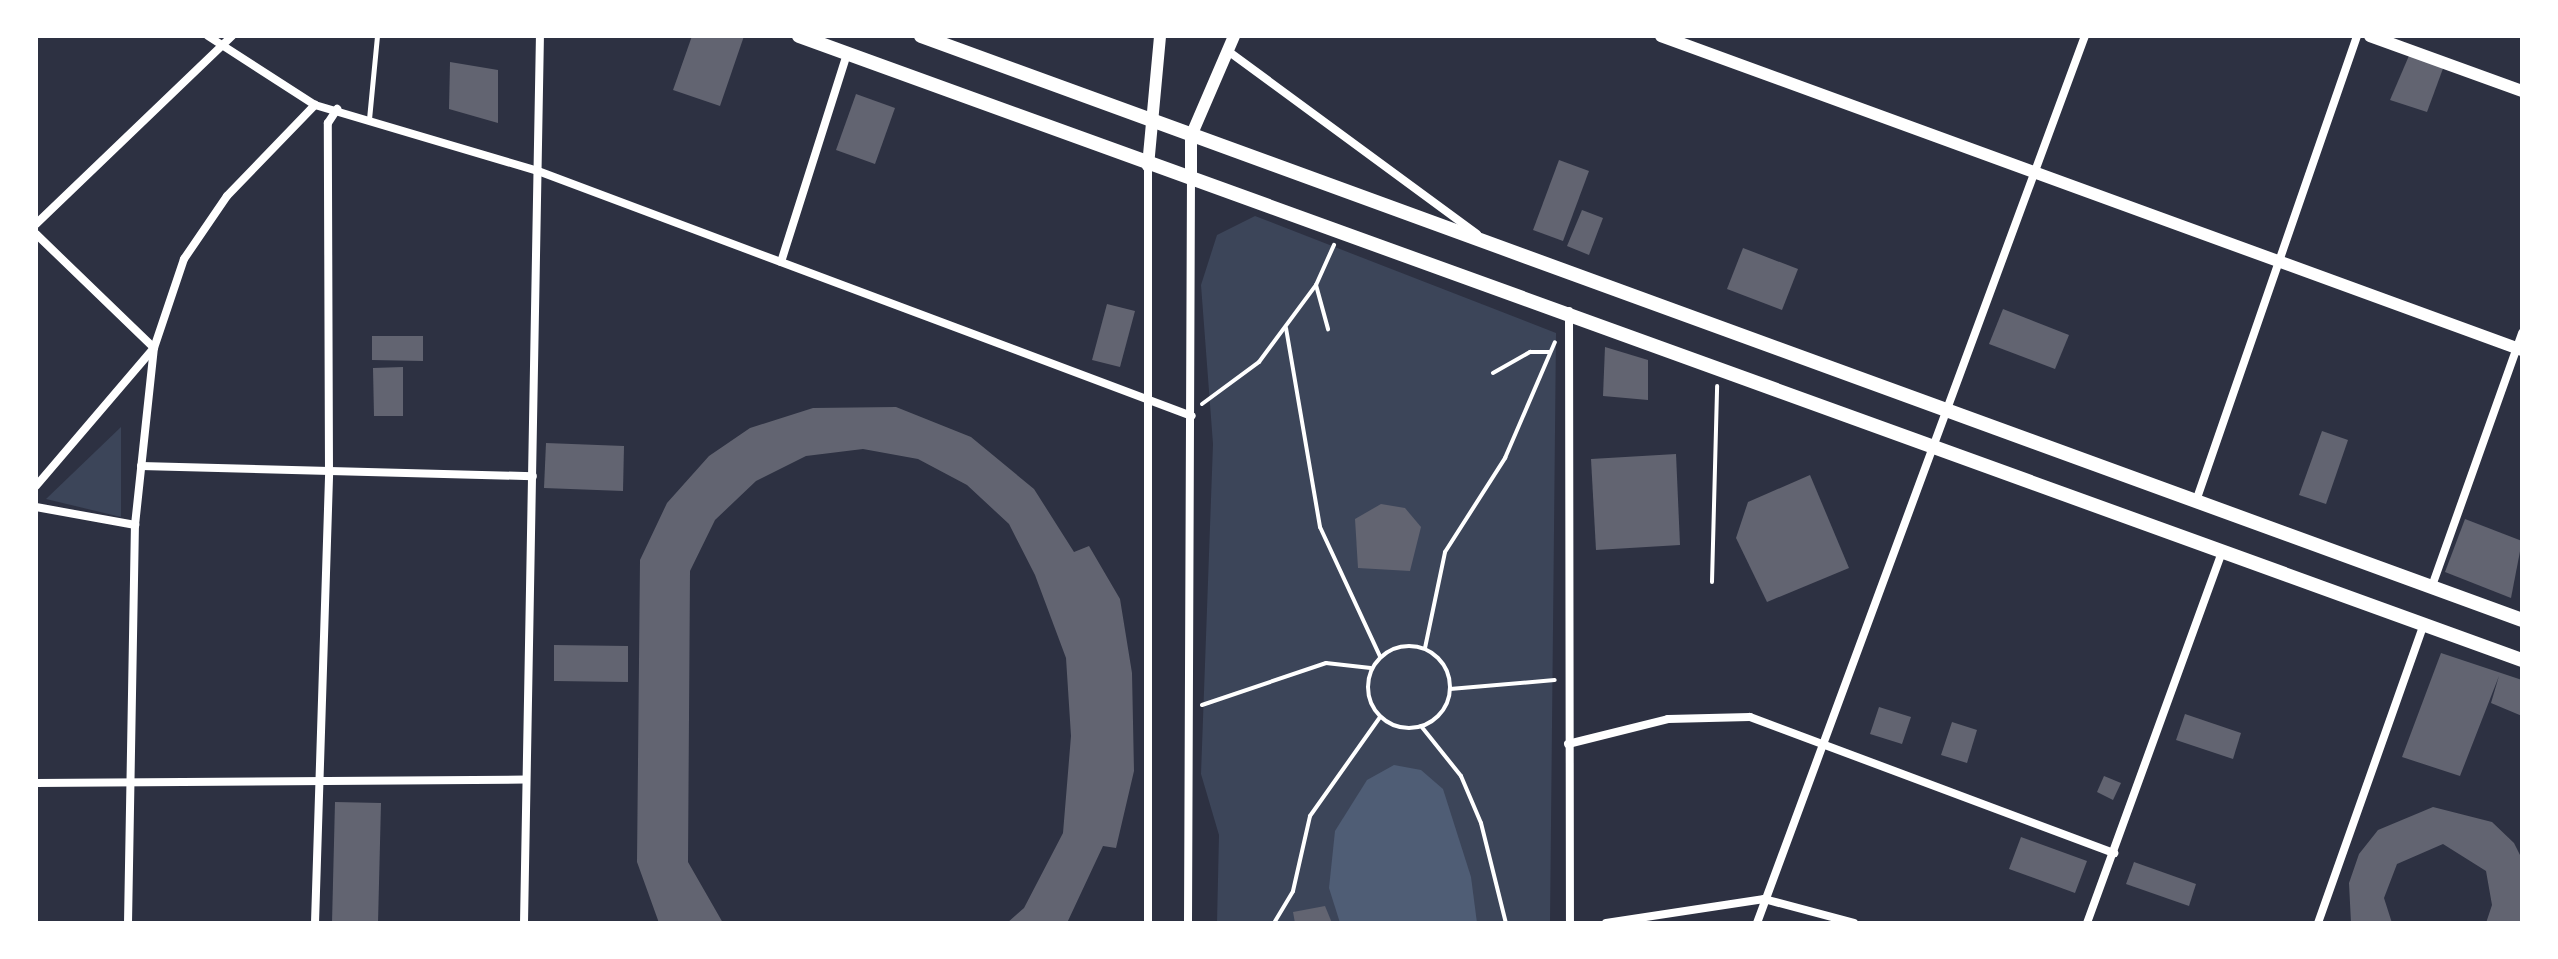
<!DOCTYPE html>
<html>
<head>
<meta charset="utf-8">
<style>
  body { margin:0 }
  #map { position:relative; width:2558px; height:959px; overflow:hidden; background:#2d3142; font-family:"Public Sans",sans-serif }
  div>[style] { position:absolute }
  .green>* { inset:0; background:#3c4559 }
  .water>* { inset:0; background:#4f5d75 }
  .building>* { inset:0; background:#626471 }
  .path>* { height:4px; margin:-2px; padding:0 2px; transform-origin:2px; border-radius:2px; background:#fff }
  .path>.ring { margin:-2px; padding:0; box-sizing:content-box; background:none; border:4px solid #fff; border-radius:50% }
  .service>* { height:5px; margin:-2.5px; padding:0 2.5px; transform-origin:2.5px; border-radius:2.5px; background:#fff }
  .minor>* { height:8px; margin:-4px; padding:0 4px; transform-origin:4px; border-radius:4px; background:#fff }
  .tertiary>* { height:12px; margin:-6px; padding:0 6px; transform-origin:6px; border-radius:6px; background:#fff }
  .secondary>* { height:14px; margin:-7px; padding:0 7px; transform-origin:7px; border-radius:7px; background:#fff }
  span { translate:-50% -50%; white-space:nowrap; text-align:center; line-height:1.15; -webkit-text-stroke:8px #fff; paint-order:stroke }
  .frame { position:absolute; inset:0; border:38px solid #fff; pointer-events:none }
</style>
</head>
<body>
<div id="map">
  <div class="green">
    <i style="clip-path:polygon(1255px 216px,1556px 333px,1550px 923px,1217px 923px,1219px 835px,1201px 774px,1213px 444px,1201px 285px,1217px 235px)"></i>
    <i style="clip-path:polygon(121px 427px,121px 517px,46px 499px)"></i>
  </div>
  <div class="water">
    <i style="clip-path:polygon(1394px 765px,1421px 770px,1443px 789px,1471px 877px,1477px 923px,1340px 923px,1329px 888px,1335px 831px,1367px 780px)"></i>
  </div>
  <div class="building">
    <i style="clip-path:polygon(692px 36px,744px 36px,720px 106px,673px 90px)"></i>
    <i style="clip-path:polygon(2411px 51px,2445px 63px,2427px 112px,2390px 100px)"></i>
    <i style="clip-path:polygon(450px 62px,498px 70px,498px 123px,449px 109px)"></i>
    <i style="clip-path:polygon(856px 94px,895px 108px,875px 164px,836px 150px)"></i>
    <i style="clip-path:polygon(1559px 160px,1589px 171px,1563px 241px,1533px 230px)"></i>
    <i style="clip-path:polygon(1582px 210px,1603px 218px,1589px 255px,1567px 246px)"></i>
    <i style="clip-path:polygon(1743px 248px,1798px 269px,1782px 310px,1727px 289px)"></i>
    <i style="clip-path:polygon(1107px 304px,1135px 311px,1120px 367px,1092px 360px)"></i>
    <i style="clip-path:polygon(2003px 309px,2069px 335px,2055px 369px,1989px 344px)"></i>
    <i style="clip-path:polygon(372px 336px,423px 336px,423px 361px,372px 360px)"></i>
    <i style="clip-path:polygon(1605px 347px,1648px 360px,1648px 400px,1603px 396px)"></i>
    <i style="clip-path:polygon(403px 367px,403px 416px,374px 416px,373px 368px)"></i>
    <i style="clip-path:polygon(896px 407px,971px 437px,1034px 489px,1074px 552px,1089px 546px,1120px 599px,1132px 673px,1134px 771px,1116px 848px,1103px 846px,1067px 923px,1007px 923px,1024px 908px,1063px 833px,1071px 736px,1066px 658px,1035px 575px,1009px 524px,967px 485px,918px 459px,863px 449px,806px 456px,756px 481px,715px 520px,690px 571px,688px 862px,723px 923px,659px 923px,637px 862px,640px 560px,667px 503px,709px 456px,750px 428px,813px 408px)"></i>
    <i style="clip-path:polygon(2322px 431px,2348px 440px,2326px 504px,2299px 495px)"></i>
    <i style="clip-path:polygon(546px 443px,624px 446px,623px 491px,544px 488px)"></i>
    <i style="clip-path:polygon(1676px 454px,1680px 545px,1596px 550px,1591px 459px)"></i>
    <i style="clip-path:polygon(1810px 475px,1849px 568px,1767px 602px,1736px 538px,1748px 502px)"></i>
    <i style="clip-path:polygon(1381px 504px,1405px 508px,1421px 527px,1410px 571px,1358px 568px,1355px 519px)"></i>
    <i style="clip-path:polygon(2465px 519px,2522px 541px,2511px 598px,2445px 572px)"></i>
    <i style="clip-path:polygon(554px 645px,628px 646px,628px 682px,554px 681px)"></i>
    <i style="clip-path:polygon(2441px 653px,2522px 680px,2522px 716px,2491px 703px,2499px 676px,2460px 776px,2402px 757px)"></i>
    <i style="clip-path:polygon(1879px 707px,1911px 717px,1902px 744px,1870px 734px)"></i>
    <i style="clip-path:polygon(2185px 714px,2241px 733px,2233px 759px,2176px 740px)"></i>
    <i style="clip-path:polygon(1952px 722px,1977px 730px,1967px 763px,1941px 755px)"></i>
    <i style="clip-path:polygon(2104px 776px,2121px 783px,2113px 800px,2097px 792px)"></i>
    <i style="clip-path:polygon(335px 802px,381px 803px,378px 923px,332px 923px)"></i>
    <i style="clip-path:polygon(2433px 807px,2492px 822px,2514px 843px,2522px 859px,2522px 923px,2486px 923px,2492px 905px,2486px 871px,2443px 844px,2397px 864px,2384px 898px,2392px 923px,2351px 923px,2349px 883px,2359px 854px,2378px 830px)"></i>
    <i style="clip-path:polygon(2021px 837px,2087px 861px,2075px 893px,2009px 869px)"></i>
    <i style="clip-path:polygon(2134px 862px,2196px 884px,2189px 906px,2126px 884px)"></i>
    <i style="clip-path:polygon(1325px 906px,1332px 923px,1295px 923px,1293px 912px)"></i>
  </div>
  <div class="path">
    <i style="left:1316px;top:285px;width:46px;rotate:74.7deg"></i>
    <i style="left:1286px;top:328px;width:202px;rotate:80.3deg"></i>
    <i style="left:1320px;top:527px;width:142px;rotate:65.1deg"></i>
    <i style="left:1493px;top:373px;width:43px;rotate:-29.6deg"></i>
    <i style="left:1530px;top:352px;width:19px"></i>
    <i style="left:1202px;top:404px;width:71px;rotate:-36.4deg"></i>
    <i style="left:1259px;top:362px;width:96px;rotate:-53.5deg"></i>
    <i style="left:1316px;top:285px;width:44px;rotate:-65.8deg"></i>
    <i style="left:1712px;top:582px;width:196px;rotate:-88.5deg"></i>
    <i class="ring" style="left:1368px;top:646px;width:78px;height:78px"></i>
    <i style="left:1425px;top:648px;width:98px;rotate:-78.2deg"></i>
    <i style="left:1445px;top:552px;width:112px;rotate:-57.4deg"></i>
    <i style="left:1505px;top:458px;width:126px;rotate:-66.7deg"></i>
    <i style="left:1450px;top:689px;width:105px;rotate:-4.9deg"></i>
    <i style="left:1202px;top:705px;width:131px;rotate:-18.7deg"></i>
    <i style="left:1326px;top:663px;width:45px;rotate:6.3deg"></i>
    <i style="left:1421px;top:726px;width:64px;rotate:51.3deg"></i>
    <i style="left:1461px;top:776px;width:51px;rotate:66.9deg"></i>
    <i style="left:1481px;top:823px;width:103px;rotate:76deg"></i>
    <i style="left:1274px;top:923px;width:37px;rotate:-59deg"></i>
    <i style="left:1293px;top:891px;width:77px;rotate:-77.2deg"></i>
    <i style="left:1310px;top:816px;width:121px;rotate:-54.7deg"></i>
  </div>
  <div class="service">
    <i style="left:369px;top:119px;width:83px;rotate:-84.5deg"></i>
  </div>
  <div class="minor">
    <i style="left:208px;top:36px;width:127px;rotate:32.8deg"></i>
    <i style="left:315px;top:105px;width:233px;rotate:16.5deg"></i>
    <i style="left:538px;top:171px;width:698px;rotate:20.54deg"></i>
    <i style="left:1228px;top:51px;width:309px;rotate:36.3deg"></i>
    <i style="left:36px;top:224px;width:272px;rotate:-43.8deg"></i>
    <i style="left:36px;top:234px;width:164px;rotate:44deg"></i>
    <i style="left:781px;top:262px;width:218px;rotate:-72.4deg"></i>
    <i style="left:1569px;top:311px;width:612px;rotate:89.91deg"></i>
    <i style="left:141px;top:466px;width:392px;rotate:1.5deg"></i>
    <i style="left:36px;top:486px;width:180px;rotate:-49.5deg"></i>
    <i style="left:2196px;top:501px;width:492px;rotate:-70.9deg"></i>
    <i style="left:36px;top:507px;width:101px;rotate:10.3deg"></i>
    <i style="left:2432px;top:586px;width:269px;rotate:-70.4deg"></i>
    <i style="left:1568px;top:744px;width:103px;rotate:-14deg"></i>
    <i style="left:1668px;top:719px;width:82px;rotate:-1.4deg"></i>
    <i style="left:1750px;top:717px;width:389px;rotate:20.5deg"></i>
    <i style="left:36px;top:783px;width:489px;rotate:-0.4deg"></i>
    <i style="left:128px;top:923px;width:398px;rotate:-89deg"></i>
    <i style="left:135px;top:525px;width:178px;rotate:-83.9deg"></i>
    <i style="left:154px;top:348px;width:94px;rotate:-71.4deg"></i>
    <i style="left:184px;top:259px;width:76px;rotate:-55.7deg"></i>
    <i style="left:227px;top:196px;width:127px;rotate:-46deg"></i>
    <i style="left:315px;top:923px;width:452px;rotate:-88.2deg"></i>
    <i style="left:329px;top:471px;width:348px;rotate:-90.2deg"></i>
    <i style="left:328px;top:123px;width:17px;rotate:-57deg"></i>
    <i style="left:524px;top:923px;width:887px;rotate:-88.97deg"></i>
    <i style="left:1148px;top:923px;width:757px;rotate:-90deg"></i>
    <i style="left:1188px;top:923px;width:744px;rotate:-89.77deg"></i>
    <i style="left:1606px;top:923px;width:160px;rotate:-8.6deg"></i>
    <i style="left:1764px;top:899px;width:93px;rotate:14.9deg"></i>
    <i style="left:1757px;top:923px;width:946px;rotate:-69.71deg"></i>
    <i style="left:2087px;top:923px;width:393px;rotate:-70deg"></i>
    <i style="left:2318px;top:923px;width:315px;rotate:-70.5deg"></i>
  </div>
  <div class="tertiary">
    <i style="left:1661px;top:36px;width:916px;rotate:20.04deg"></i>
    <i style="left:2370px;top:36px;width:162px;rotate:19.9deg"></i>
    <i style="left:1148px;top:166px;width:131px;rotate:-84.7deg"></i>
    <i style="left:1191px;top:179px;width:43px;rotate:-90deg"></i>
    <i style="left:1191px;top:136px;width:109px;rotate:-66.7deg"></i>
  </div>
  <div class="secondary">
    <i style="left:799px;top:36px;width:1833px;rotate:19.91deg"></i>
    <i style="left:921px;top:36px;width:1704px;rotate:20.04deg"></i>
  </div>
  <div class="frame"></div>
</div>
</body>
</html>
